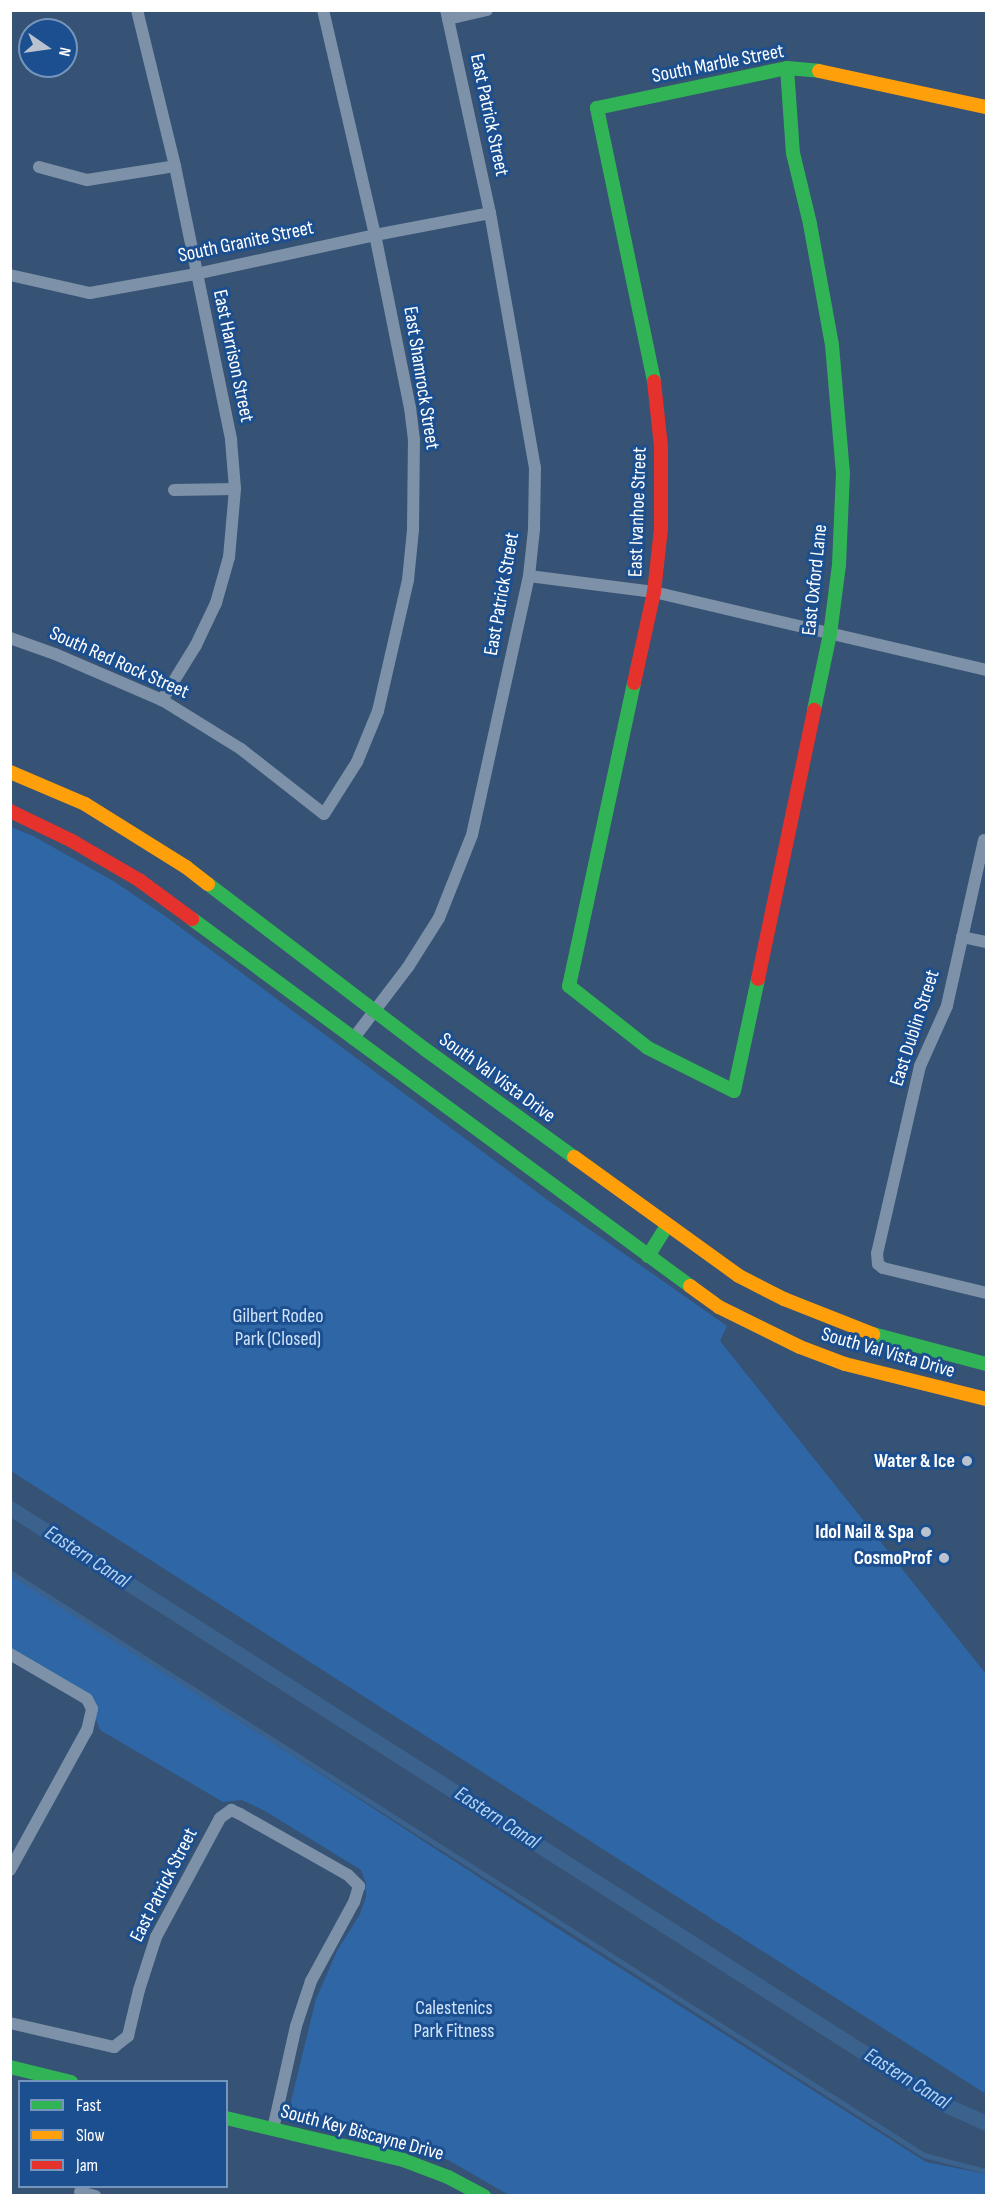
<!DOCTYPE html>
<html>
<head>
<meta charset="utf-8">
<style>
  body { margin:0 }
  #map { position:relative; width:997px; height:2206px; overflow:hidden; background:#365274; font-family:"Sofia Sans Condensed",sans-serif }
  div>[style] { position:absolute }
  .green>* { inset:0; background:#2f66a5 }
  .stream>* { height:4.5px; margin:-2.25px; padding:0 2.25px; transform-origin:2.25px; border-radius:2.25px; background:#3b618d }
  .canal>* { height:15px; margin:-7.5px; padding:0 7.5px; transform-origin:7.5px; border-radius:7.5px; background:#3b618d }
  .street>* { height:12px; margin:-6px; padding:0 6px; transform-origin:6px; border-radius:6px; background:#7d92a8 }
  .fast>* { height:14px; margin:-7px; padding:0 7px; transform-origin:7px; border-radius:7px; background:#30b455 }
  .slow>* { height:14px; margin:-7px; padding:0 7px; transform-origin:7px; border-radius:7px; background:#ff9f0a }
  .jam>* { height:14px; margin:-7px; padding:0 7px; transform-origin:7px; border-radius:7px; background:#e5322d }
  .dots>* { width:16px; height:16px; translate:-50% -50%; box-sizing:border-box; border:3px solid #1b4f8f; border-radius:50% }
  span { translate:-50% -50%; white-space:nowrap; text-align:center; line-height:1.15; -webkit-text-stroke:6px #1b4f8f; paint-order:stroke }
  .street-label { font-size:20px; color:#fff }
  .park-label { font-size:20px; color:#cfe3fa }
  .poi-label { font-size:20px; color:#fff; font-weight:700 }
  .right { translate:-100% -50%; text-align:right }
  .water-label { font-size:21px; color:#b5d3f5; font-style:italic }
  .frame { position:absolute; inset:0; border:12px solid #fff; pointer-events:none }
  .legend { position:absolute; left:18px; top:2080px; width:210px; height:108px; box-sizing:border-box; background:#1b4f8f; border:2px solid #7695bc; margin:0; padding:8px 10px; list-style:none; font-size:18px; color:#fff }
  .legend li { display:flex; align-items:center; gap:12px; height:30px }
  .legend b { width:30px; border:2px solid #7695bc }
  .north { position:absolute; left:18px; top:18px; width:60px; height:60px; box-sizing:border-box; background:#1b4f8f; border:2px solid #7695bc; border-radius:50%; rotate:103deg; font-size:16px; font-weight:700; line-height:24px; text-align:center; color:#fff }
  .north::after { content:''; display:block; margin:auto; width:21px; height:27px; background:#b9c2ce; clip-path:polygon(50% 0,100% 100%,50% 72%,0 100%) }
</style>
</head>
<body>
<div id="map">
  <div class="green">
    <i style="clip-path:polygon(11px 827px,33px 836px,115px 882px,165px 916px,549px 1201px,727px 1326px,720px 1341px,986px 1674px,986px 2094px,11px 1471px)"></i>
    <i style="clip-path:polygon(11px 1572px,549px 1923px,926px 2162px,986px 2174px,986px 2195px,509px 2195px,448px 2160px,415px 2148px,306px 2120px,297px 2115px,292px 2109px,291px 2101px,316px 1999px,337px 1951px,360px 1914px,366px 1897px,366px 1883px,361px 1870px,265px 1811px,242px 1800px,223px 1802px,100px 1730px,92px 1709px,11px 1654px)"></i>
  </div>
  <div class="stream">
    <i style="left:10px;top:1572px;width:1084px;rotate:32.53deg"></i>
    <i style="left:924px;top:2155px;width:64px;rotate:14.5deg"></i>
  </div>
  <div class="canal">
    <i style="left:10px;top:1508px;width:1110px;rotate:32.53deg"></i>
    <i style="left:946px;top:2105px;width:44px;rotate:24.2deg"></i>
  </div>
  <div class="street">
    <i style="left:137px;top:10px;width:161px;rotate:76.3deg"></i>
    <i style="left:175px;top:166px;width:280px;rotate:78.4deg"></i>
    <i style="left:231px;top:440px;width:49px;rotate:85.3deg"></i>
    <i style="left:235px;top:489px;width:68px;rotate:95deg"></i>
    <i style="left:229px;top:557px;width:48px;rotate:105.8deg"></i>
    <i style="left:216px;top:603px;width:47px;rotate:115.5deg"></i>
    <i style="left:196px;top:645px;width:65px;rotate:121.7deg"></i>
    <i style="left:448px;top:19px;width:40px;rotate:-13deg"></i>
    <i style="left:39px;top:167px;width:50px;rotate:15.2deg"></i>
    <i style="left:87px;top:180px;width:89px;rotate:-9deg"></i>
    <i style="left:10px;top:275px;width:82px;rotate:12.7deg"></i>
    <i style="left:90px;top:293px;width:108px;rotate:-10.2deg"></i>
    <i style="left:196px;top:274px;width:183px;rotate:-12.3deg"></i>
    <i style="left:375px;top:235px;width:117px;rotate:-10.8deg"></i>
    <i style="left:174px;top:490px;width:61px;rotate:-0.9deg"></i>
    <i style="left:529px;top:576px;width:126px;rotate:7.3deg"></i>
    <i style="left:654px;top:592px;width:341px;rotate:13.2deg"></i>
    <i style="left:10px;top:638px;width:48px;rotate:19.6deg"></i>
    <i style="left:55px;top:654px;width:116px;rotate:23.3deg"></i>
    <i style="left:162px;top:700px;width:93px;rotate:31.8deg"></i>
    <i style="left:241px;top:749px;width:105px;rotate:38.1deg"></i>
    <i style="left:324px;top:814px;width:62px;rotate:-57.6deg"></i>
    <i style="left:357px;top:762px;width:55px;rotate:-67.6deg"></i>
    <i style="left:378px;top:711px;width:134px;rotate:-77.1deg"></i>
    <i style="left:408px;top:580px;width:50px;rotate:-84.3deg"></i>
    <i style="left:413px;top:530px;width:90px;rotate:-89.4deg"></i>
    <i style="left:414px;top:440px;width:32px;rotate:-97deg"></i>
    <i style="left:410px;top:408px;width:177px;rotate:-101.4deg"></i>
    <i style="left:375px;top:235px;width:231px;rotate:-103deg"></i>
    <i style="left:984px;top:840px;width:170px;rotate:102.6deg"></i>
    <i style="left:947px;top:1006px;width:66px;rotate:114.2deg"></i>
    <i style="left:920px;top:1066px;width:192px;rotate:102.9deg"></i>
    <i style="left:877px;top:1253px;width:11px;rotate:85deg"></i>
    <i style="left:878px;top:1264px;width:6px;rotate:39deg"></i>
    <i style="left:883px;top:1268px;width:106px;rotate:13.6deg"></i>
    <i style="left:962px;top:937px;width:25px;rotate:12deg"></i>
    <i style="left:353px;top:1039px;width:91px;rotate:-52.6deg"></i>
    <i style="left:408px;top:967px;width:58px;rotate:-57.7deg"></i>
    <i style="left:439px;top:918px;width:89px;rotate:-68.3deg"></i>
    <i style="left:472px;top:835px;width:265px;rotate:-77.6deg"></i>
    <i style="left:529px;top:576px;width:47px;rotate:-83.9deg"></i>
    <i style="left:534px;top:529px;width:61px;rotate:-89.1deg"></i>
    <i style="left:535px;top:468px;width:259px;rotate:-100deg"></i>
    <i style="left:490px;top:213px;width:208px;rotate:-102.2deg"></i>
    <i style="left:10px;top:1654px;width:89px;rotate:30.3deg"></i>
    <i style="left:87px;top:1699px;width:11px;rotate:63deg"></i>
    <i style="left:92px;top:1709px;width:22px;rotate:103deg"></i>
    <i style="left:87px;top:1730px;width:160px;rotate:118.8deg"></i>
    <i style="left:10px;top:2023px;width:107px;rotate:13deg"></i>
    <i style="left:114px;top:2047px;width:18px;rotate:-38deg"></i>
    <i style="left:128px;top:2036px;width:47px;rotate:-76.6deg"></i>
    <i style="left:139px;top:1990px;width:56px;rotate:-72.2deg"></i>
    <i style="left:156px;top:1937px;width:135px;rotate:-61.7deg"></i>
    <i style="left:220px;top:1818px;width:14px;rotate:-36deg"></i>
    <i style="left:231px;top:1810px;width:10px;rotate:24deg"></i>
    <i style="left:240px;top:1814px;width:124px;rotate:29.5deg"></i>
    <i style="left:348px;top:1875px;width:16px;rotate:45deg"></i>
    <i style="left:359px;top:1886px;width:17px;rotate:107deg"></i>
    <i style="left:354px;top:1902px;width:90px;rotate:118.6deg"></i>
    <i style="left:311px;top:1981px;width:47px;rotate:108.4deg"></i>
    <i style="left:296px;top:2026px;width:106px;rotate:102.6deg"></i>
    <i style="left:80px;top:2192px;width:16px;rotate:15deg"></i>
  </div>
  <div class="fast">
    <i style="left:787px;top:68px;width:85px;rotate:86deg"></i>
    <i style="left:793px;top:153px;width:73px;rotate:76.5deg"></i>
    <i style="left:810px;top:224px;width:123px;rotate:79.7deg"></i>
    <i style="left:832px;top:345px;width:128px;rotate:85.1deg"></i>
    <i style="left:843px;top:473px;width:92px;rotate:92.5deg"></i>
    <i style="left:839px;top:565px;width:70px;rotate:97.4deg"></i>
    <i style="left:830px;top:634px;width:78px;rotate:101.9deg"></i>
    <i style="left:654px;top:381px;width:279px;rotate:-101.8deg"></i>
    <i style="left:597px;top:108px;width:194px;rotate:-11.9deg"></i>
    <i style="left:787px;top:68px;width:32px;rotate:5deg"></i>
    <i style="left:634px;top:683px;width:310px;rotate:102.1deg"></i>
    <i style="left:569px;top:986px;width:100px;rotate:38.1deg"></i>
    <i style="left:648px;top:1048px;width:96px;rotate:26.6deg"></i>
    <i style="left:734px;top:1091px;width:115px;rotate:-77.9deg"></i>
    <i style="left:208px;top:884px;width:274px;rotate:37.3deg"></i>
    <i style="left:426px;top:1050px;width:183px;rotate:35.9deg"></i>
    <i style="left:192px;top:919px;width:619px;rotate:36.39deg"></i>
    <i style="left:648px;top:1256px;width:36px;rotate:-58deg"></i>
    <i style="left:873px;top:1334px;width:117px;rotate:14.9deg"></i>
    <i style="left:10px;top:2067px;width:63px;rotate:13.8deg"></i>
    <i style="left:226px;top:2118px;width:182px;rotate:13.3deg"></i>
    <i style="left:403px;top:2160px;width:48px;rotate:20.7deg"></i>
    <i style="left:448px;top:2177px;width:41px;rotate:27.8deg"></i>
  </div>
  <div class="slow">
    <i style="left:819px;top:71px;width:171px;rotate:12.2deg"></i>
    <i style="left:10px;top:772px;width:82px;rotate:23.1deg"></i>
    <i style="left:85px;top:804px;width:119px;rotate:32deg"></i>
    <i style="left:186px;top:867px;width:28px;rotate:38deg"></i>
    <i style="left:574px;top:1157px;width:203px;rotate:35.8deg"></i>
    <i style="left:739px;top:1276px;width:51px;rotate:27.1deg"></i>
    <i style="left:784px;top:1299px;width:96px;rotate:21.5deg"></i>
    <i style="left:690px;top:1286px;width:36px;rotate:36deg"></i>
    <i style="left:719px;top:1307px;width:90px;rotate:26.3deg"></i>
    <i style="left:800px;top:1347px;width:48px;rotate:20.7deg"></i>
    <i style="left:845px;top:1364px;width:145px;rotate:13.9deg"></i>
  </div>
  <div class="jam">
    <i style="left:634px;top:683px;width:93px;rotate:-77.6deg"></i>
    <i style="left:654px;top:592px;width:63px;rotate:-83.7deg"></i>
    <i style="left:661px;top:529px;width:82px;rotate:-90deg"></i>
    <i style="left:661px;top:447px;width:66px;rotate:-96.1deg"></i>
    <i style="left:10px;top:811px;width:69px;rotate:25.8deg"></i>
    <i style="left:72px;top:841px;width:78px;rotate:30.2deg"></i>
    <i style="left:139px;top:880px;width:66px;rotate:36.3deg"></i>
    <i style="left:758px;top:979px;width:275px;rotate:-78.2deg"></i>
  </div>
  <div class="dots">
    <i style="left:967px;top:1461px;background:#b9c2ce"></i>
    <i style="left:926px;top:1532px;background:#b9c2ce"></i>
    <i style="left:944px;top:1558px;background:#b9c2ce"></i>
  </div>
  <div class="street-label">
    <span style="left:718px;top:64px;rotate:-11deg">South Marble Street</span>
    <span style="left:489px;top:115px;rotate:78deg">East Patrick Street</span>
    <span style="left:246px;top:242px;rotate:-12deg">South Granite Street</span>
    <span style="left:233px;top:356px;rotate:78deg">East Harrison Street</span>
    <span style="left:421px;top:378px;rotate:81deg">East Shamrock Street</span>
    <span style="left:638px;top:512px;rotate:-88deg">East Ivanhoe Street</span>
    <span style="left:815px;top:580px;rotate:-84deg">East Oxford Lane</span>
    <span style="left:502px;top:594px;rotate:-80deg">East Patrick Street</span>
    <span style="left:119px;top:663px;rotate:24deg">South Red Rock Street</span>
    <span style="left:915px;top:1028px;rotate:-72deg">East Dublin Street</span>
    <span style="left:497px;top:1078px;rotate:36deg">South Val Vista Drive</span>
    <span style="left:888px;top:1353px;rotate:16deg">South Val Vista Drive</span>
    <span style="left:164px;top:1885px;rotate:-63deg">East Patrick Street</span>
    <span style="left:362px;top:2133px;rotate:15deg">South Key Biscayne Drive</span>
  </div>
  <div class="park-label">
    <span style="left:278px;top:1328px">Gilbert Rodeo<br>Park (Closed)</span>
    <span style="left:454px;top:2020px">Calestenics<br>Park Fitness</span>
  </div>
  <div class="poi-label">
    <span class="right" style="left:955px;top:1461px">Water &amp; Ice</span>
    <span class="right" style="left:914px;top:1532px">Idol Nail &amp; Spa</span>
    <span class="right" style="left:932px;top:1558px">CosmoProf</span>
  </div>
  <div class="water-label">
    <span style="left:87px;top:1557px;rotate:33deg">Eastern Canal</span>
    <span style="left:497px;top:1818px;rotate:33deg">Eastern Canal</span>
    <span style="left:907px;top:2079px;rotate:32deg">Eastern Canal</span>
  </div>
  <div class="frame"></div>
  <ul class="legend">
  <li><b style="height:8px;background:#30b455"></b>Fast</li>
  <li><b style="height:8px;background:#ff9f0a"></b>Slow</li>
  <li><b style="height:8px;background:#e5322d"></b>Jam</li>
  </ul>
  <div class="north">N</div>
</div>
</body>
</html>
